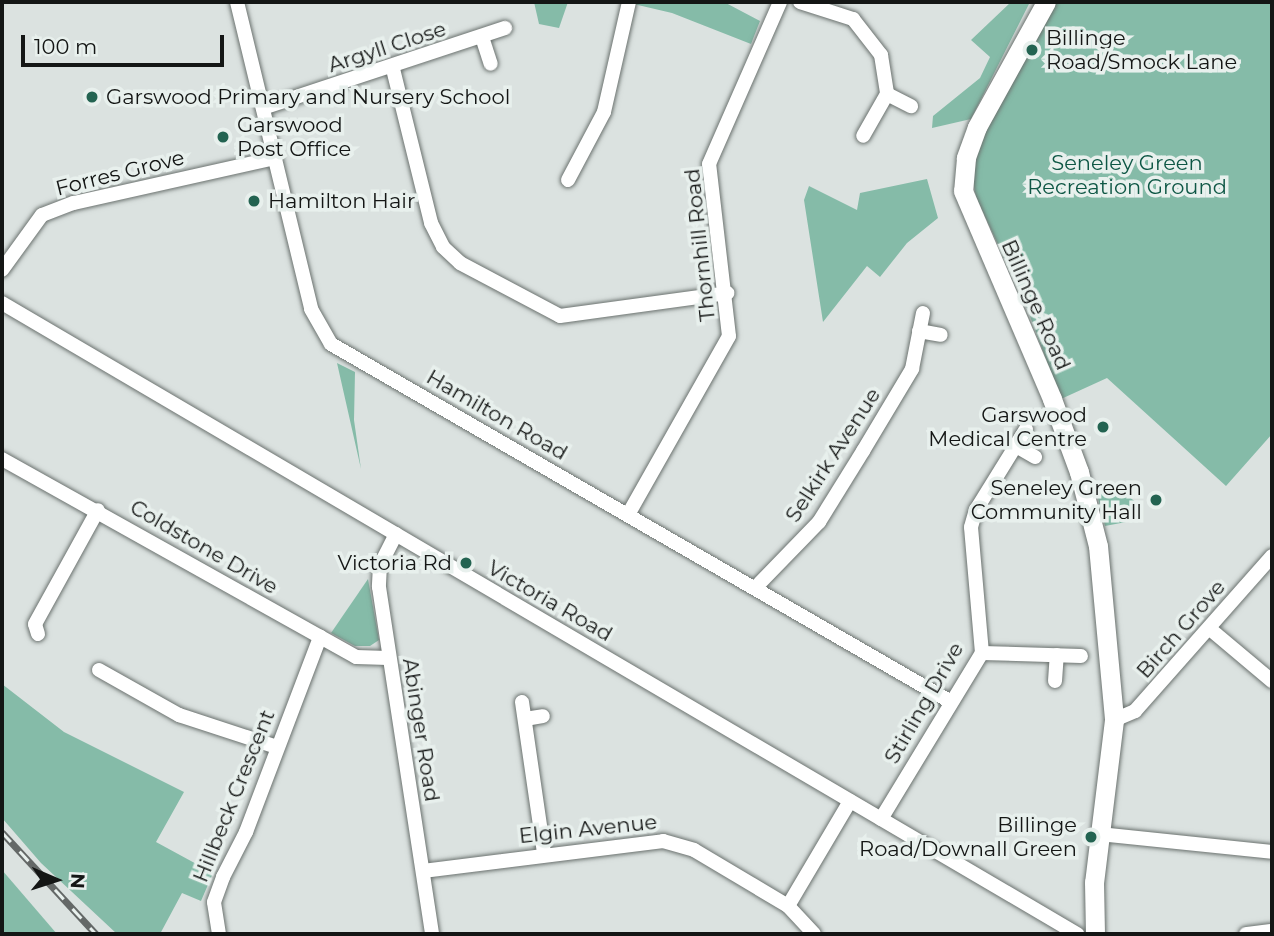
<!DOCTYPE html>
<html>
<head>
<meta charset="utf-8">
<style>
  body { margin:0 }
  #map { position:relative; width:1274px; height:936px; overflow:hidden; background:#dbe2e0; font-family:Montserrat,sans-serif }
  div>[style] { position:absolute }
  .green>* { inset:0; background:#85bba8 }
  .roads { filter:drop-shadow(0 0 2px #6b726f) drop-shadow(0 0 2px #6b726f) }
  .street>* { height:14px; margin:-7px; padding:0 7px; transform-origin:7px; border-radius:7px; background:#fff }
  .secondary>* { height:19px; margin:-9.5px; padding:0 9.5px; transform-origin:9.5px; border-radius:9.5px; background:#fff }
  .rail>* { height:7px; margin-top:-3.5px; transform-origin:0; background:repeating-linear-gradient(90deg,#e8f0ed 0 13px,#646867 0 26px); box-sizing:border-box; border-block:2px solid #646867 }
  .dots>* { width:19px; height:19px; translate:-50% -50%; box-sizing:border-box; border:4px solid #e8f0ed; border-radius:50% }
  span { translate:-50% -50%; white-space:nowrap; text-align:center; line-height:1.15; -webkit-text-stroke:7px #e8f0ed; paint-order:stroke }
  .poi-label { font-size:21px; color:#141615 }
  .left { translate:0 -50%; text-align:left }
  .right { translate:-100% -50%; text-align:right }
  .street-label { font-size:21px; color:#141615 }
  .park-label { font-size:21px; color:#0e5745 }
  .frame { position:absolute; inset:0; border:4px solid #141615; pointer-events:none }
  .north { position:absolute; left:21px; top:845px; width:70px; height:70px; -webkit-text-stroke:5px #e8f0ed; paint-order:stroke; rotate:93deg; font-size:19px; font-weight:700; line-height:28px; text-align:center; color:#141615 }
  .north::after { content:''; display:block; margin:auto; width:24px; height:32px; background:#141615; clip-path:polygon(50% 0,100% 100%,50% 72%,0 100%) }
  .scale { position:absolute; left:21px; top:35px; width:203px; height:32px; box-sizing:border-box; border:4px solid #141615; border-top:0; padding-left:9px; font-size:21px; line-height:24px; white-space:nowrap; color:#141615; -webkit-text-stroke:5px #e8f0ed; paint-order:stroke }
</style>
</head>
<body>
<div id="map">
  <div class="green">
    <i style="clip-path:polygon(534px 2px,568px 2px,559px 28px,539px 24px)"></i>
    <i style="clip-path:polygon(625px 2px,724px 2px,760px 21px,751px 44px,672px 13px)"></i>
    <i style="clip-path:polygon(1011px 2px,1030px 2px,971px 119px,932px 128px,933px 116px,980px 78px,990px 57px,971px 40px)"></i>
    <i style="clip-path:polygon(1055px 2px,1272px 2px,1272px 434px,1226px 486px,1107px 378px,1061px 399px,1025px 303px,976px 197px,973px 181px,979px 142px)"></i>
    <i style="clip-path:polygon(927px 179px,938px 218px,907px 243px,880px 277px,867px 266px,823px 322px,804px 200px,809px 186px,857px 210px,860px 193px)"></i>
    <i style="clip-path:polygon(337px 363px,355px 372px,354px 420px,361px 469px)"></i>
    <i style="clip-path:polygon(1111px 481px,1140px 506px,1126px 522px,1105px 526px,1098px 498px)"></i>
    <i style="clip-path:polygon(368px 579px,379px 640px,370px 646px,355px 646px,331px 633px)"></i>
    <i style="clip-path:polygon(2px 684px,64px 732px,184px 792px,156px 842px,213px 873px,201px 901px,182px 893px,160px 934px,117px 934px,41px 863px,2px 818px)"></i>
    <i style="clip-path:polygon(2px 870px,57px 934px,2px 934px)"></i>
  </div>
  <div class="roads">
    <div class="street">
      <i style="left:237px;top:2px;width:316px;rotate:76.4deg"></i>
      <i style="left:311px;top:309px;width:40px;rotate:60.3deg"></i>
      <i style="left:331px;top:344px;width:716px;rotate:30deg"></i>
      <i style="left:800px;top:2px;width:56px;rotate:17.8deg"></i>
      <i style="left:853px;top:19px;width:46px;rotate:52.1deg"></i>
      <i style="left:881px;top:55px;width:39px;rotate:81deg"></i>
      <i style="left:887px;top:94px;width:48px;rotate:119.7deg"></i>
      <i style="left:482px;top:37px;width:28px;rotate:72deg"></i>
      <i style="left:393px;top:69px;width:159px;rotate:76.1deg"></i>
      <i style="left:431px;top:223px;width:27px;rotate:63deg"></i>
      <i style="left:443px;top:247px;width:23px;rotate:43deg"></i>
      <i style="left:460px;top:263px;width:113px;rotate:27.9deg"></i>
      <i style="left:560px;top:316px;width:169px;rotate:-7.8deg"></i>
      <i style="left:887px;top:94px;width:27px;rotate:27deg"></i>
      <i style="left:263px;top:108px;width:255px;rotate:-18.3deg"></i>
      <i style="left:568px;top:180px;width:77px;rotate:-62.1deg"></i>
      <i style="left:604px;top:112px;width:113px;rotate:-77.2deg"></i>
      <i style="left:2px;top:270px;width:68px;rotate:-54deg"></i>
      <i style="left:42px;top:215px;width:34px;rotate:-21deg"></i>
      <i style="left:74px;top:203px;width:206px;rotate:-12.6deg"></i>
      <i style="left:2px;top:303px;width:1247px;rotate:30.41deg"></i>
      <i style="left:919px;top:331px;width:22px;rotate:10deg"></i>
      <i style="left:1016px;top:446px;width:22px;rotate:30deg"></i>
      <i style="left:2px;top:459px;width:406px;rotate:29.2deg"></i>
      <i style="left:356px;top:657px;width:32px;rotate:2deg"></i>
      <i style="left:629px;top:513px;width:203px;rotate:-60.5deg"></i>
      <i style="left:729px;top:336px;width:173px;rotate:-96.6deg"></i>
      <i style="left:709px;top:164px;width:177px;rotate:-66.3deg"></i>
      <i style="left:396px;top:534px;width:35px;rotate:117deg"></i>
      <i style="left:380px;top:565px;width:22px;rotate:93deg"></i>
      <i style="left:379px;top:587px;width:351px;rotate:81.3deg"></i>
      <i style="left:756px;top:587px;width:91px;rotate:-45.9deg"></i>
      <i style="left:819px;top:522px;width:84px;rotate:-58.2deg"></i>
      <i style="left:863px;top:451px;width:96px;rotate:-59.1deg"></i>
      <i style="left:912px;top:369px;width:57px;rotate:-78.9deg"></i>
      <i style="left:1210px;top:629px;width:81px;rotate:40deg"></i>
      <i style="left:38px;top:634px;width:10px;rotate:-107deg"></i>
      <i style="left:35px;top:624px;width:130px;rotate:-61.1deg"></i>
      <i style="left:982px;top:653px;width:99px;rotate:1.7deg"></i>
      <i style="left:99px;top:670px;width:92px;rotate:29.4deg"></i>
      <i style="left:179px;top:715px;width:103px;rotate:18.1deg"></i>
      <i style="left:1055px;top:681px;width:26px;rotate:-86deg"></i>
      <i style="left:522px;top:702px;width:153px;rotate:81.7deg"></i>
      <i style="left:525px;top:719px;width:18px;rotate:-9deg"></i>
      <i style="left:1114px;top:720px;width:23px;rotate:-23deg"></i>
      <i style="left:1135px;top:711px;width:207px;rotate:-48.5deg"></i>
      <i style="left:881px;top:819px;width:194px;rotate:-58.7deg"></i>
      <i style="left:982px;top:653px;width:126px;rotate:-95deg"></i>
      <i style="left:971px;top:527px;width:18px;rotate:-74deg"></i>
      <i style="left:976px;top:510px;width:95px;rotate:-58.3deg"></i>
      <i style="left:1099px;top:834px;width:174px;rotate:5.9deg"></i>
      <i style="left:423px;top:871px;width:242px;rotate:-7.1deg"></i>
      <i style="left:663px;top:841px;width:32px;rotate:16deg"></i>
      <i style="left:694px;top:850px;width:109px;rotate:30.8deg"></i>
      <i style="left:788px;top:906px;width:38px;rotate:47deg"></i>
      <i style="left:788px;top:906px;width:122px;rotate:-59.4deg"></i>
      <i style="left:219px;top:934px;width:32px;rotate:-99deg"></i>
      <i style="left:214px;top:902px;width:27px;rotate:-70deg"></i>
      <i style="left:223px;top:877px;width:51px;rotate:-62.9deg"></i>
      <i style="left:246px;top:832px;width:209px;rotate:-69.2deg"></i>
      <i style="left:1246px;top:934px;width:26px;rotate:-7deg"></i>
    </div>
    <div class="secondary">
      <i style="left:1046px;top:2px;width:143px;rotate:118.9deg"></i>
      <i style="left:977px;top:127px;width:33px;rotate:110deg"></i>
      <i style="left:966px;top:158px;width:33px;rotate:95deg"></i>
      <i style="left:963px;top:191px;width:226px;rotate:66.8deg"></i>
      <i style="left:1052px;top:399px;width:78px;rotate:69.7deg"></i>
      <i style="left:1079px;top:472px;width:76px;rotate:75.6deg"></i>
      <i style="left:1098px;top:546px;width:175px;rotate:84.7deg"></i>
      <i style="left:1114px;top:720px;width:163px;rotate:97deg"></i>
      <i style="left:1094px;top:882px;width:52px;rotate:88.9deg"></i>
    </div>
  </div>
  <div class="rail">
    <i style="left:2px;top:832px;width:139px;rotate:47.3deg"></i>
  </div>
  <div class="dots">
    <i style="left:1032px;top:50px;background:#236351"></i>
    <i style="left:92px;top:97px;background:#236351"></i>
    <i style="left:223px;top:137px;background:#236351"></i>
    <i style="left:254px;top:201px;background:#236351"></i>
    <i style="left:1103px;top:427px;background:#236351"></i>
    <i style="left:1156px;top:500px;background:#236351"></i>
    <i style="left:466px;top:563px;background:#236351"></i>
    <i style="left:1091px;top:837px;background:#236351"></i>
  </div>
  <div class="poi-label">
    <span class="left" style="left:1046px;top:50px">Billinge<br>Road/Smock Lane</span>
    <span class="left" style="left:106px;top:97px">Garswood Primary and Nursery School</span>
    <span class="left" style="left:237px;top:137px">Garswood<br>Post Office</span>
    <span class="left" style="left:268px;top:201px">Hamilton Hair</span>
    <span class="right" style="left:1087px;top:427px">Garswood<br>Medical Centre</span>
    <span class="right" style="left:1142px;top:500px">Seneley Green<br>Community Hall</span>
    <span class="right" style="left:452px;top:563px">Victoria Rd</span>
    <span class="right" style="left:1077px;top:837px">Billinge<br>Road/Downall Green</span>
  </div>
  <div class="street-label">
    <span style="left:387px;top:47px;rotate:-18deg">Argyll Close</span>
    <span style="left:120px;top:173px;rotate:-14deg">Forres Grove</span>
    <span style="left:700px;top:245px;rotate:-96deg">Thornhill Road</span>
    <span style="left:1036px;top:305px;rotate:66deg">Billinge Road</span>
    <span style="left:497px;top:415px;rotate:30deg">Hamilton Road</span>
    <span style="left:833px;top:455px;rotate:-57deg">Selkirk Avenue</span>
    <span style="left:204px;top:547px;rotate:30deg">Coldstone Drive</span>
    <span style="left:550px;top:601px;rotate:30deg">Victoria Road</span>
    <span style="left:1181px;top:629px;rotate:-49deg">Birch Grove</span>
    <span style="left:924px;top:703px;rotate:-60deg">Stirling Drive</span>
    <span style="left:421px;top:730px;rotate:81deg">Abinger Road</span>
    <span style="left:234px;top:796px;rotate:-68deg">Hillbeck Crescent</span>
    <span style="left:588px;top:829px;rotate:-6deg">Elgin Avenue</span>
  </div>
  <div class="park-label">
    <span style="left:1127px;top:175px">Seneley Green<br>Recreation Ground</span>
  </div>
  <div class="frame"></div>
  <div class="north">N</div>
  <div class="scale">100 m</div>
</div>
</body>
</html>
